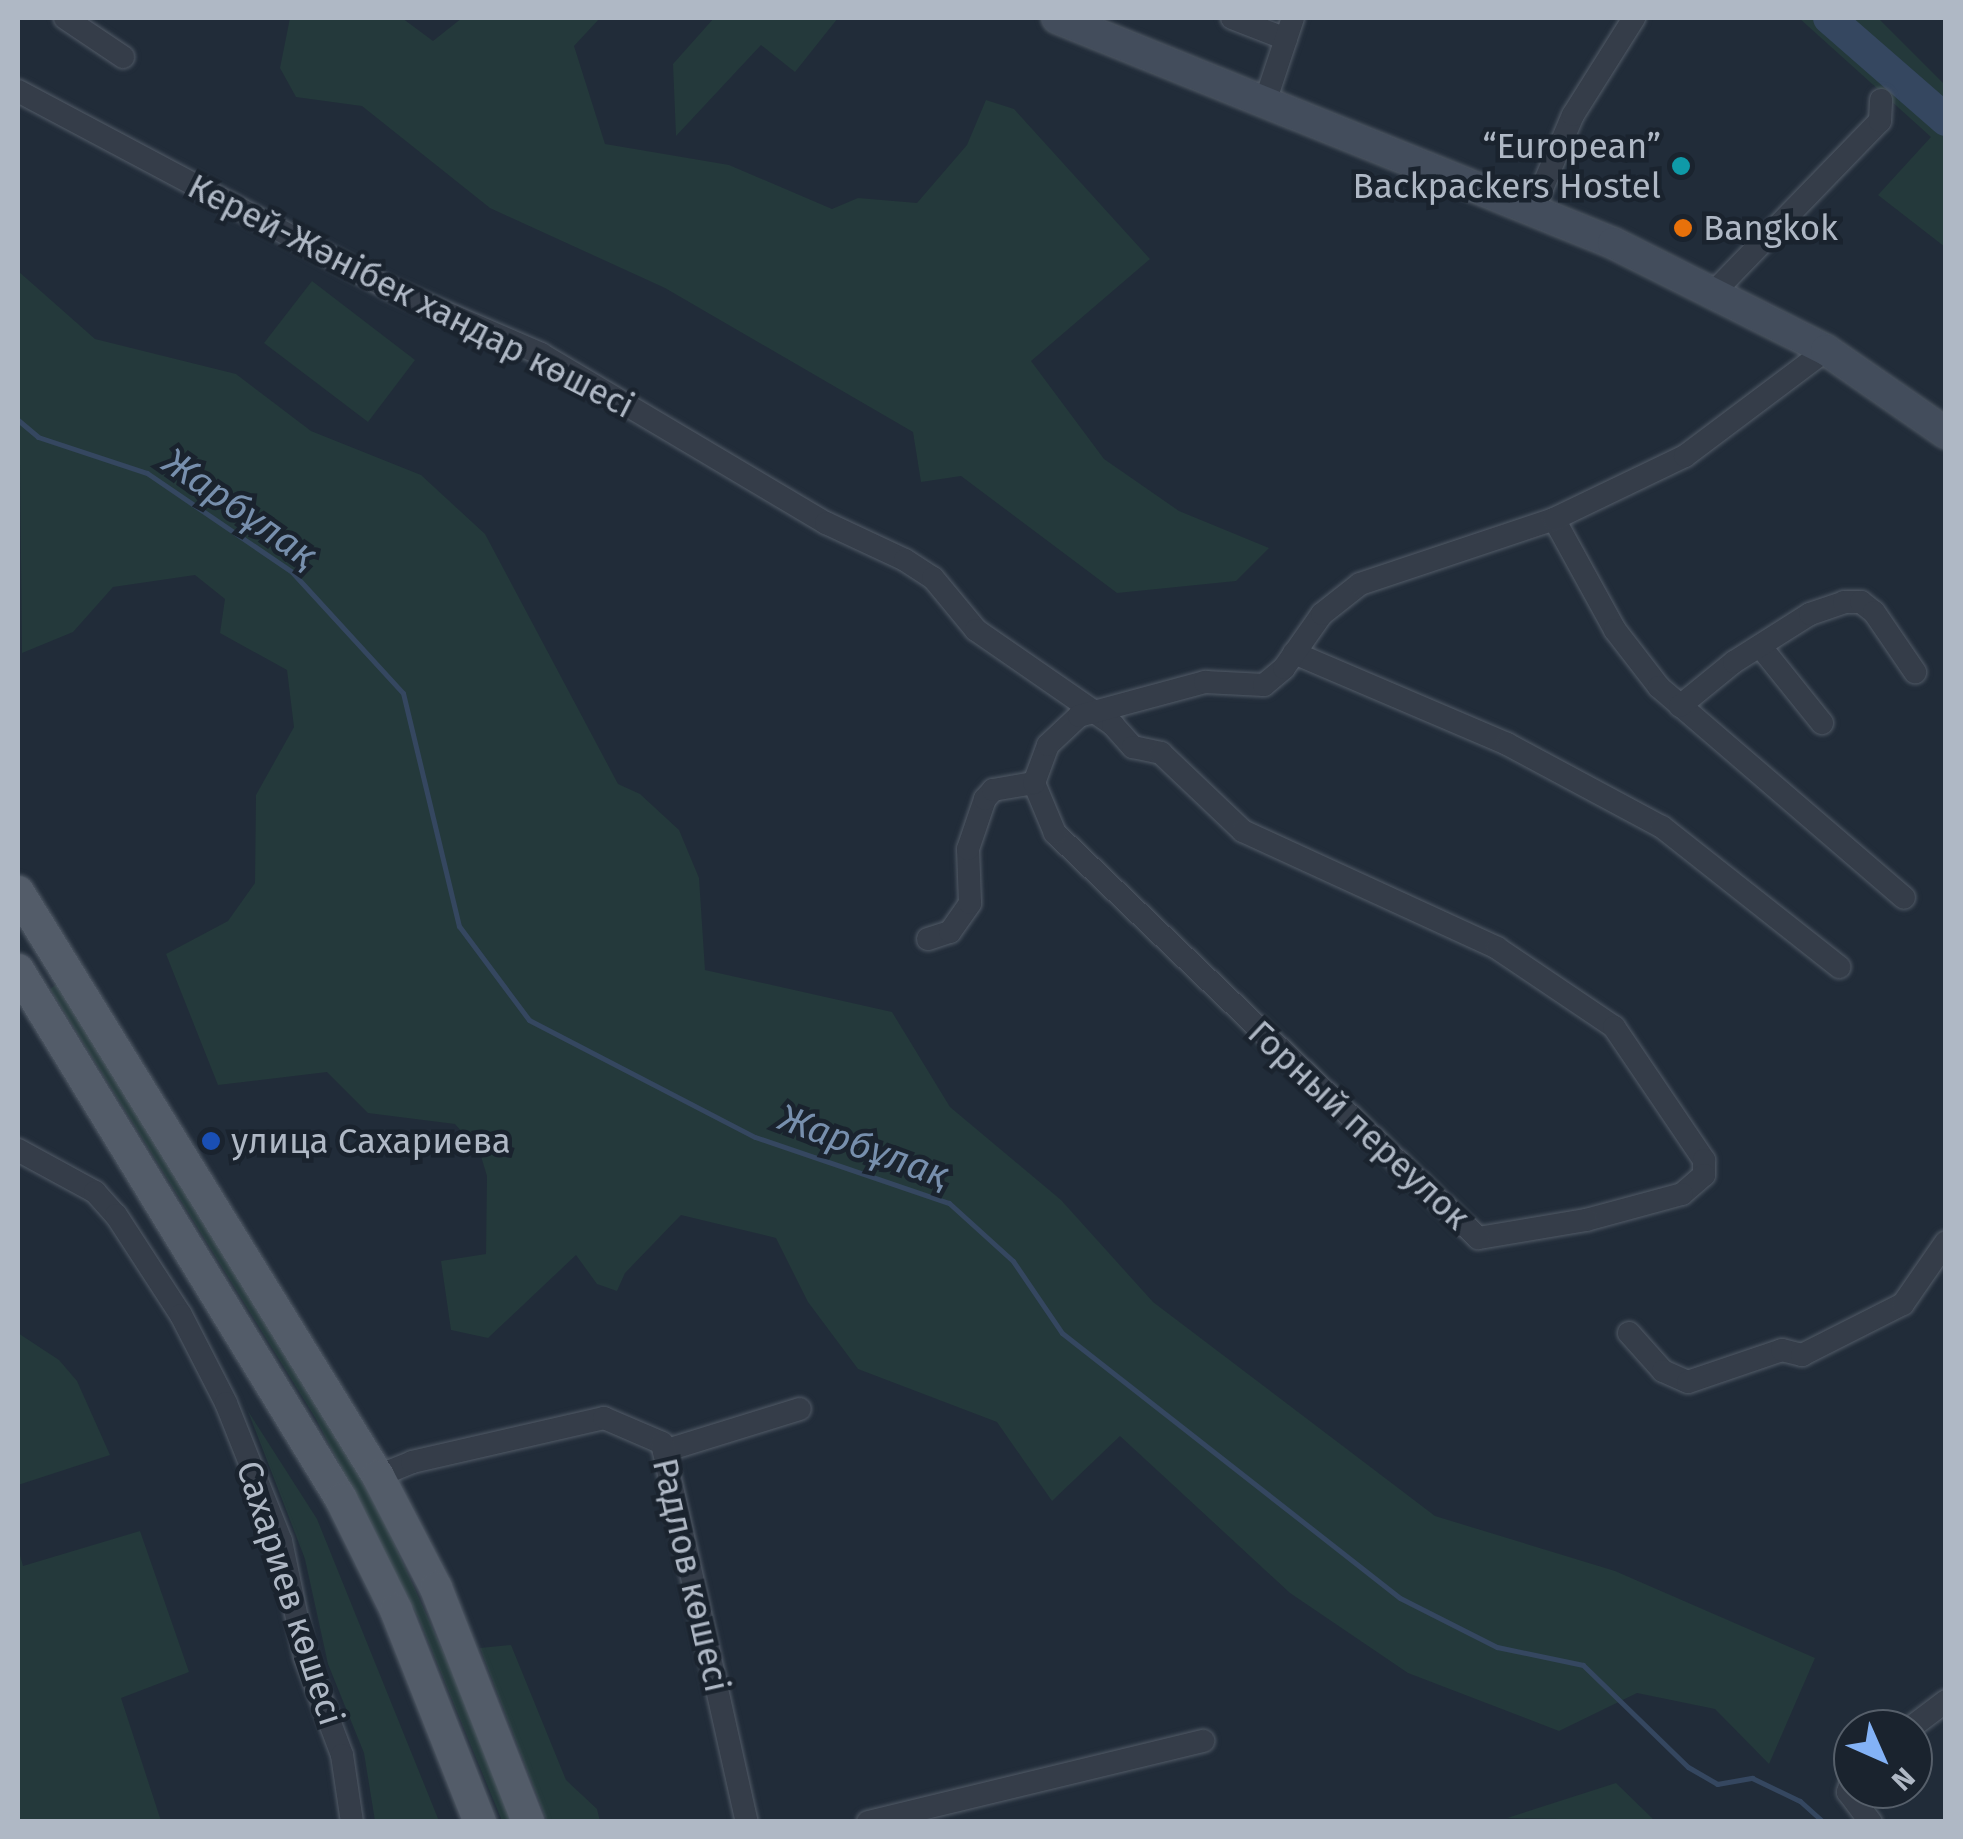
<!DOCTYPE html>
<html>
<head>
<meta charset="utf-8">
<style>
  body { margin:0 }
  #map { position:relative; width:1963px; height:1839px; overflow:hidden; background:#212c39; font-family:"Fira Sans",sans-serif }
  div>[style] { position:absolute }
  .green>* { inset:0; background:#24393b }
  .stream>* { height:5px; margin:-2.5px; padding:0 2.5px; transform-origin:2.5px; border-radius:2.5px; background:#354760 }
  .river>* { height:32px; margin:-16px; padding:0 16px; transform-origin:16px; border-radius:16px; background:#354760 }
  .roads { filter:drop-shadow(0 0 2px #525b67) drop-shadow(0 0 2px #525b67) }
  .street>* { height:22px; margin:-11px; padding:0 11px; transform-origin:11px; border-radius:11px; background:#353d49 }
  .secondary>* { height:30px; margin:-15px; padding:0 15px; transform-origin:15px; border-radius:15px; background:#434d5c }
  .primary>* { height:32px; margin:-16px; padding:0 16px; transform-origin:16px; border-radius:16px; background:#535c69 }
  .dots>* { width:28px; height:28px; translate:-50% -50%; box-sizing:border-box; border:5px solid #1a232e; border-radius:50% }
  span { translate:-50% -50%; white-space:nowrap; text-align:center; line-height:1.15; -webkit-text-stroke:9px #1a232e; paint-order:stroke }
  .poi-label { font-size:35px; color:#afb8c5 }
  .right { translate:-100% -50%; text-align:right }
  .left { translate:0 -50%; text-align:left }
  .street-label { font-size:35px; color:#afb8c5 }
  .water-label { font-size:38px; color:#778fad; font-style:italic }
  .frame { position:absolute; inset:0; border:20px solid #afb8c5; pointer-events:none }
  .north { position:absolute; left:1833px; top:1709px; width:100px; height:100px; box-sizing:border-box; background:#1a232e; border:2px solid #565f6a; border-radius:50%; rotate:135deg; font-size:28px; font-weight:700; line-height:40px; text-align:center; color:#afb8c5 }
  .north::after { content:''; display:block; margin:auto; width:35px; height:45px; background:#83b2f6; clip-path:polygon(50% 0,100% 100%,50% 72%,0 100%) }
</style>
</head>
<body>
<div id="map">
  <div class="green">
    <i style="clip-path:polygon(290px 18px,402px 18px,433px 41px,462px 18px,600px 18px,574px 46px,605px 144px,729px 165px,832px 209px,858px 198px,917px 203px,967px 145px,986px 100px,1014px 109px,1150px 259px,1031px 361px,1104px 459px,1179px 511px,1269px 548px,1236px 581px,1117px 593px,961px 476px,921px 482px,913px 432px,665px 288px,490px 208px,362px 106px,296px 97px,280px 68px)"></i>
    <i style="clip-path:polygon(714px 18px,838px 18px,795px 72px,761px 45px,676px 136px,673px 64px)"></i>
    <i style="clip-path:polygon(1799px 18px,1878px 18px,1945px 85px,1945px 247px,1878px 195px,1931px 137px)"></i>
    <i style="clip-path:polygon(18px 271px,95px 339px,236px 374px,311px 431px,421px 475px,485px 534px,618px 784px,640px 794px,679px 830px,699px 878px,705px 970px,892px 1012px,950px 1107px,1061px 1200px,1153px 1302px,1435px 1516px,1615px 1571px,1815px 1658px,1769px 1764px,1715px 1709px,1637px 1693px,1559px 1731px,1408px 1673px,1290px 1593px,1120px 1436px,1052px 1501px,997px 1422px,858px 1369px,808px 1302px,776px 1238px,681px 1215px,625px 1273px,617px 1291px,597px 1284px,576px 1255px,488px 1338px,451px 1330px,441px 1261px,486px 1254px,487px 1176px,480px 1153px,455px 1124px,368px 1113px,327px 1072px,218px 1085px,166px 954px,228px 921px,255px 883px,256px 795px,294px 727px,287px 670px,220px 633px,225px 599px,195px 575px,113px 587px,73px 632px,22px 653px)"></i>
    <i style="clip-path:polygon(312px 281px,415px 360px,368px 422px,264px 343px)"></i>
    <i style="clip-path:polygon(57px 984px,325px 1413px,385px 1523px,484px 1742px,511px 1821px,502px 1821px,419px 1619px,316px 1419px,50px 989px)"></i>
    <i style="clip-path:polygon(18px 1333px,59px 1360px,77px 1381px,110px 1455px,18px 1485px)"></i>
    <i style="clip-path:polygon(248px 1411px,317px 1519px,439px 1821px,375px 1821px,364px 1753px,328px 1664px,305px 1559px)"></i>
    <i style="clip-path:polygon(140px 1531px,189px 1672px,121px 1698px,161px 1821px,18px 1821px,18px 1548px,23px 1566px)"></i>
    <i style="clip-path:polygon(511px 1645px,566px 1780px,597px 1809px,600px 1821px,547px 1821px,480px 1648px)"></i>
    <i style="clip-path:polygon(1616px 1783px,1655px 1821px,1507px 1818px)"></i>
  </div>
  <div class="stream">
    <i style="left:18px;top:420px;width:26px;rotate:40deg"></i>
    <i style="left:38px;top:437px;width:115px;rotate:18.3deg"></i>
    <i style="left:147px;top:473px;width:176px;rotate:34.3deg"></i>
    <i style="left:292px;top:572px;width:164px;rotate:47.5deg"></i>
    <i style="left:403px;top:693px;width:240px;rotate:76.5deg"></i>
    <i style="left:459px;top:926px;width:117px;rotate:53.3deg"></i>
    <i style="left:529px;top:1020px;width:254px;rotate:27.4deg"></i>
    <i style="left:755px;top:1137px;width:205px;rotate:18.8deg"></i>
    <i style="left:949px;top:1203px;width:86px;rotate:42.2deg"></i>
    <i style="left:1013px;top:1261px;width:87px;rotate:55.8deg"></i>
    <i style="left:1062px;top:1333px;width:429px;rotate:38.1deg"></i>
    <i style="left:1400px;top:1598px;width:109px;rotate:26.8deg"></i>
    <i style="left:1497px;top:1647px;width:88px;rotate:11.8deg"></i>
    <i style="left:1583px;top:1665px;width:146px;rotate:44.2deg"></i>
    <i style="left:1688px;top:1767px;width:34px;rotate:30deg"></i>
    <i style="left:1717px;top:1784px;width:36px;rotate:-10deg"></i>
    <i style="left:1752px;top:1778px;width:53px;rotate:25.6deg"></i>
    <i style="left:1800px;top:1801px;width:31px;rotate:42deg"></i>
  </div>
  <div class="river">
    <i style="left:1829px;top:18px;width:155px;rotate:41.1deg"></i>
  </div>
  <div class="roads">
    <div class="street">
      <i style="left:65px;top:18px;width:70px;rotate:33.9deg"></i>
      <i style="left:1232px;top:18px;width:58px;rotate:21.3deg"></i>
      <i style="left:18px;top:91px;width:419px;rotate:28deg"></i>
      <i style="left:388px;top:288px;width:167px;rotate:23.3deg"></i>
      <i style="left:541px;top:354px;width:331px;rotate:30.7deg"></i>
      <i style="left:826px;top:523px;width:87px;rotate:25.1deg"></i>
      <i style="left:905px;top:560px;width:33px;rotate:33deg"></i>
      <i style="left:933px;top:578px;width:67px;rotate:50.4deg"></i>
      <i style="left:976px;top:630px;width:167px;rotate:34.7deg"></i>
      <i style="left:1113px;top:725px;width:30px;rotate:48deg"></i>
      <i style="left:1133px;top:747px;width:29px;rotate:12deg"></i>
      <i style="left:1161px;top:753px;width:113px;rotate:43.6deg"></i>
      <i style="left:1243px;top:831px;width:280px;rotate:24.7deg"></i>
      <i style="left:1497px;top:948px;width:141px;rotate:34deg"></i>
      <i style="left:1614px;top:1027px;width:161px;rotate:55.9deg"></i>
      <i style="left:1704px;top:1160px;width:15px;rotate:90deg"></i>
      <i style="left:1704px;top:1175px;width:29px;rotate:139deg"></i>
      <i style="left:1682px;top:1194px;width:99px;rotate:164.8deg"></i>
      <i style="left:1586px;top:1220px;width:109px;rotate:170.5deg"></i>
      <i style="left:1478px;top:1238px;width:586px;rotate:-136.25deg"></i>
      <i style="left:1055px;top:833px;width:54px;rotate:-112.8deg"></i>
      <i style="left:1265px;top:102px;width:89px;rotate:-71.6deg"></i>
      <i style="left:1533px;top:210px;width:103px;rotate:-67.2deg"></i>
      <i style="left:1573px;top:115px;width:115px;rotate:-57.8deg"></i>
      <i style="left:1714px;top:292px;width:238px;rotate:-45.9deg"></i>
      <i style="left:1880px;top:121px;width:21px;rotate:-87deg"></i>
      <i style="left:1554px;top:519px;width:127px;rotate:61.2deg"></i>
      <i style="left:1615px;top:630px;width:72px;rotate:52.3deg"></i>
      <i style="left:1659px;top:687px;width:323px;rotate:40.7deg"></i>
      <i style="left:1760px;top:646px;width:99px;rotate:51.2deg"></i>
      <i style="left:1294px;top:653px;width:232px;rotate:23.1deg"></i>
      <i style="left:1507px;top:744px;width:176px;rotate:28.2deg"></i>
      <i style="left:1662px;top:827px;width:226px;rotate:38.3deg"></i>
      <i style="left:1680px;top:706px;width:70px;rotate:-39.2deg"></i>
      <i style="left:1734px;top:662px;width:90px;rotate:-32.3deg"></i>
      <i style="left:1810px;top:614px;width:36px;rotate:-19deg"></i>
      <i style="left:1844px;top:602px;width:17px"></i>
      <i style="left:1861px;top:602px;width:16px;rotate:38deg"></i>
      <i style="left:1874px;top:612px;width:73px;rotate:55.7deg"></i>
      <i style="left:928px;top:939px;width:23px;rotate:-18deg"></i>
      <i style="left:950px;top:932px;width:35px;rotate:-55deg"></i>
      <i style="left:970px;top:903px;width:54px;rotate:-92.1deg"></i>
      <i style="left:968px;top:849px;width:53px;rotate:-71.2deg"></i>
      <i style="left:985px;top:799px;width:12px;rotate:-48deg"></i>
      <i style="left:993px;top:790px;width:42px;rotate:-9.7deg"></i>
      <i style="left:1034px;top:783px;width:40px;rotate:-69.8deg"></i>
      <i style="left:1048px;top:745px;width:42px;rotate:-43.1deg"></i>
      <i style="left:1079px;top:716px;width:131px;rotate:-15.1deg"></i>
      <i style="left:1205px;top:682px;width:59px;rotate:2.9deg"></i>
      <i style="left:1264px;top:685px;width:26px;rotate:-40deg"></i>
      <i style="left:1284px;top:668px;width:66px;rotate:-54.9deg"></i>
      <i style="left:1322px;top:614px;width:48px;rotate:-38.3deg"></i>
      <i style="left:1360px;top:584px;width:205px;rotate:-18.5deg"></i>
      <i style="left:1554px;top:519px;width:145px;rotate:-25.7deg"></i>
      <i style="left:1685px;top:456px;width:176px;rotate:-36.9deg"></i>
      <i style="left:18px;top:1150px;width:88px;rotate:28.6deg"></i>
      <i style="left:95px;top:1192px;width:31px;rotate:48deg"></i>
      <i style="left:116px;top:1215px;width:119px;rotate:57deg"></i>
      <i style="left:181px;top:1315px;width:99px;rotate:62.9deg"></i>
      <i style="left:226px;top:1403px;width:149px;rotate:68.3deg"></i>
      <i style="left:281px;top:1541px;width:118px;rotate:78.3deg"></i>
      <i style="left:305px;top:1657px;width:105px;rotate:69.3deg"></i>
      <i style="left:342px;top:1755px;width:68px;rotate:81.5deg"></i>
      <i style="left:1629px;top:1333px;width:51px;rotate:48.2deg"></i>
      <i style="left:1663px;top:1371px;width:27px;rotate:24deg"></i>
      <i style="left:1688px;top:1382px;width:99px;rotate:-18.8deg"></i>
      <i style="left:1782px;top:1350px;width:21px;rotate:14deg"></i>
      <i style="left:1802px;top:1355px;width:113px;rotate:-26.8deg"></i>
      <i style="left:1903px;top:1304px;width:75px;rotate:-55.3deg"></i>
      <i style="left:664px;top:1451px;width:142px;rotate:-17.2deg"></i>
      <i style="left:378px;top:1476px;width:37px;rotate:-22deg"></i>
      <i style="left:412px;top:1462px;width:197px;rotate:-12.9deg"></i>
      <i style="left:604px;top:1418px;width:63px;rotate:23.3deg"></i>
      <i style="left:662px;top:1443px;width:388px;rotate:77.4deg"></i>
      <i style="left:1909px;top:1729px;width:46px;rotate:-37.1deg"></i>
      <i style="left:1853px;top:1775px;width:18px;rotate:106deg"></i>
      <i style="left:1848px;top:1792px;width:38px;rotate:53deg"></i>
      <i style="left:868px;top:1822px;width:345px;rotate:-13.6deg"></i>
    </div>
    <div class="secondary">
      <i style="left:1057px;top:18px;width:600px;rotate:22.03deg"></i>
      <i style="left:1613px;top:243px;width:238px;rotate:26.7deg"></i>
      <i style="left:1826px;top:350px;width:146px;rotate:34.7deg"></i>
    </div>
    <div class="primary">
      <i style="left:18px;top:892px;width:686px;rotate:58.35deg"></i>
      <i style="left:378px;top:1476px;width:126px;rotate:62.6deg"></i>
      <i style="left:436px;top:1588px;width:251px;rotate:68.5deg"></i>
      <i style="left:18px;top:970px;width:620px;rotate:58.59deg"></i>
      <i style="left:341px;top:1499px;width:124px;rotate:63.6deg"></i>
      <i style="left:396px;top:1610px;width:228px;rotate:68.4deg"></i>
    </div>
  </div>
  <div class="dots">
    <i style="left:1681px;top:166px;background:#0f9aa8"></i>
    <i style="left:1683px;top:228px;background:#e8710a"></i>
    <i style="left:211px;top:1141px;background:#1a4fb4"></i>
  </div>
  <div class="poi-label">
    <span class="right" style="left:1661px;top:166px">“European”<br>Backpackers Hostel</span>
    <span class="left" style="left:1703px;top:228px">Bangkok</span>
    <span class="left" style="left:231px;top:1141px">улица Сахариева</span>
  </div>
  <div class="street-label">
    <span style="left:411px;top:296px;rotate:27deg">Керей-Жәнібек хандар көшесі</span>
    <span style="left:1359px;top:1125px;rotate:43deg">Горный переулок</span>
    <span style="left:691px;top:1575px;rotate:77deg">Радлов көшесі</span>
    <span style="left:290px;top:1593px;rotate:72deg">Сахариев көшесі</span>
  </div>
  <div class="water-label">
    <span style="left:240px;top:509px;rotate:35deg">Жарбұлақ</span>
    <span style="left:864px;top:1147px;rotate:20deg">Жарбұлақ</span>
  </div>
  <div class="frame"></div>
  <div class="north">N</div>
</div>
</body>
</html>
